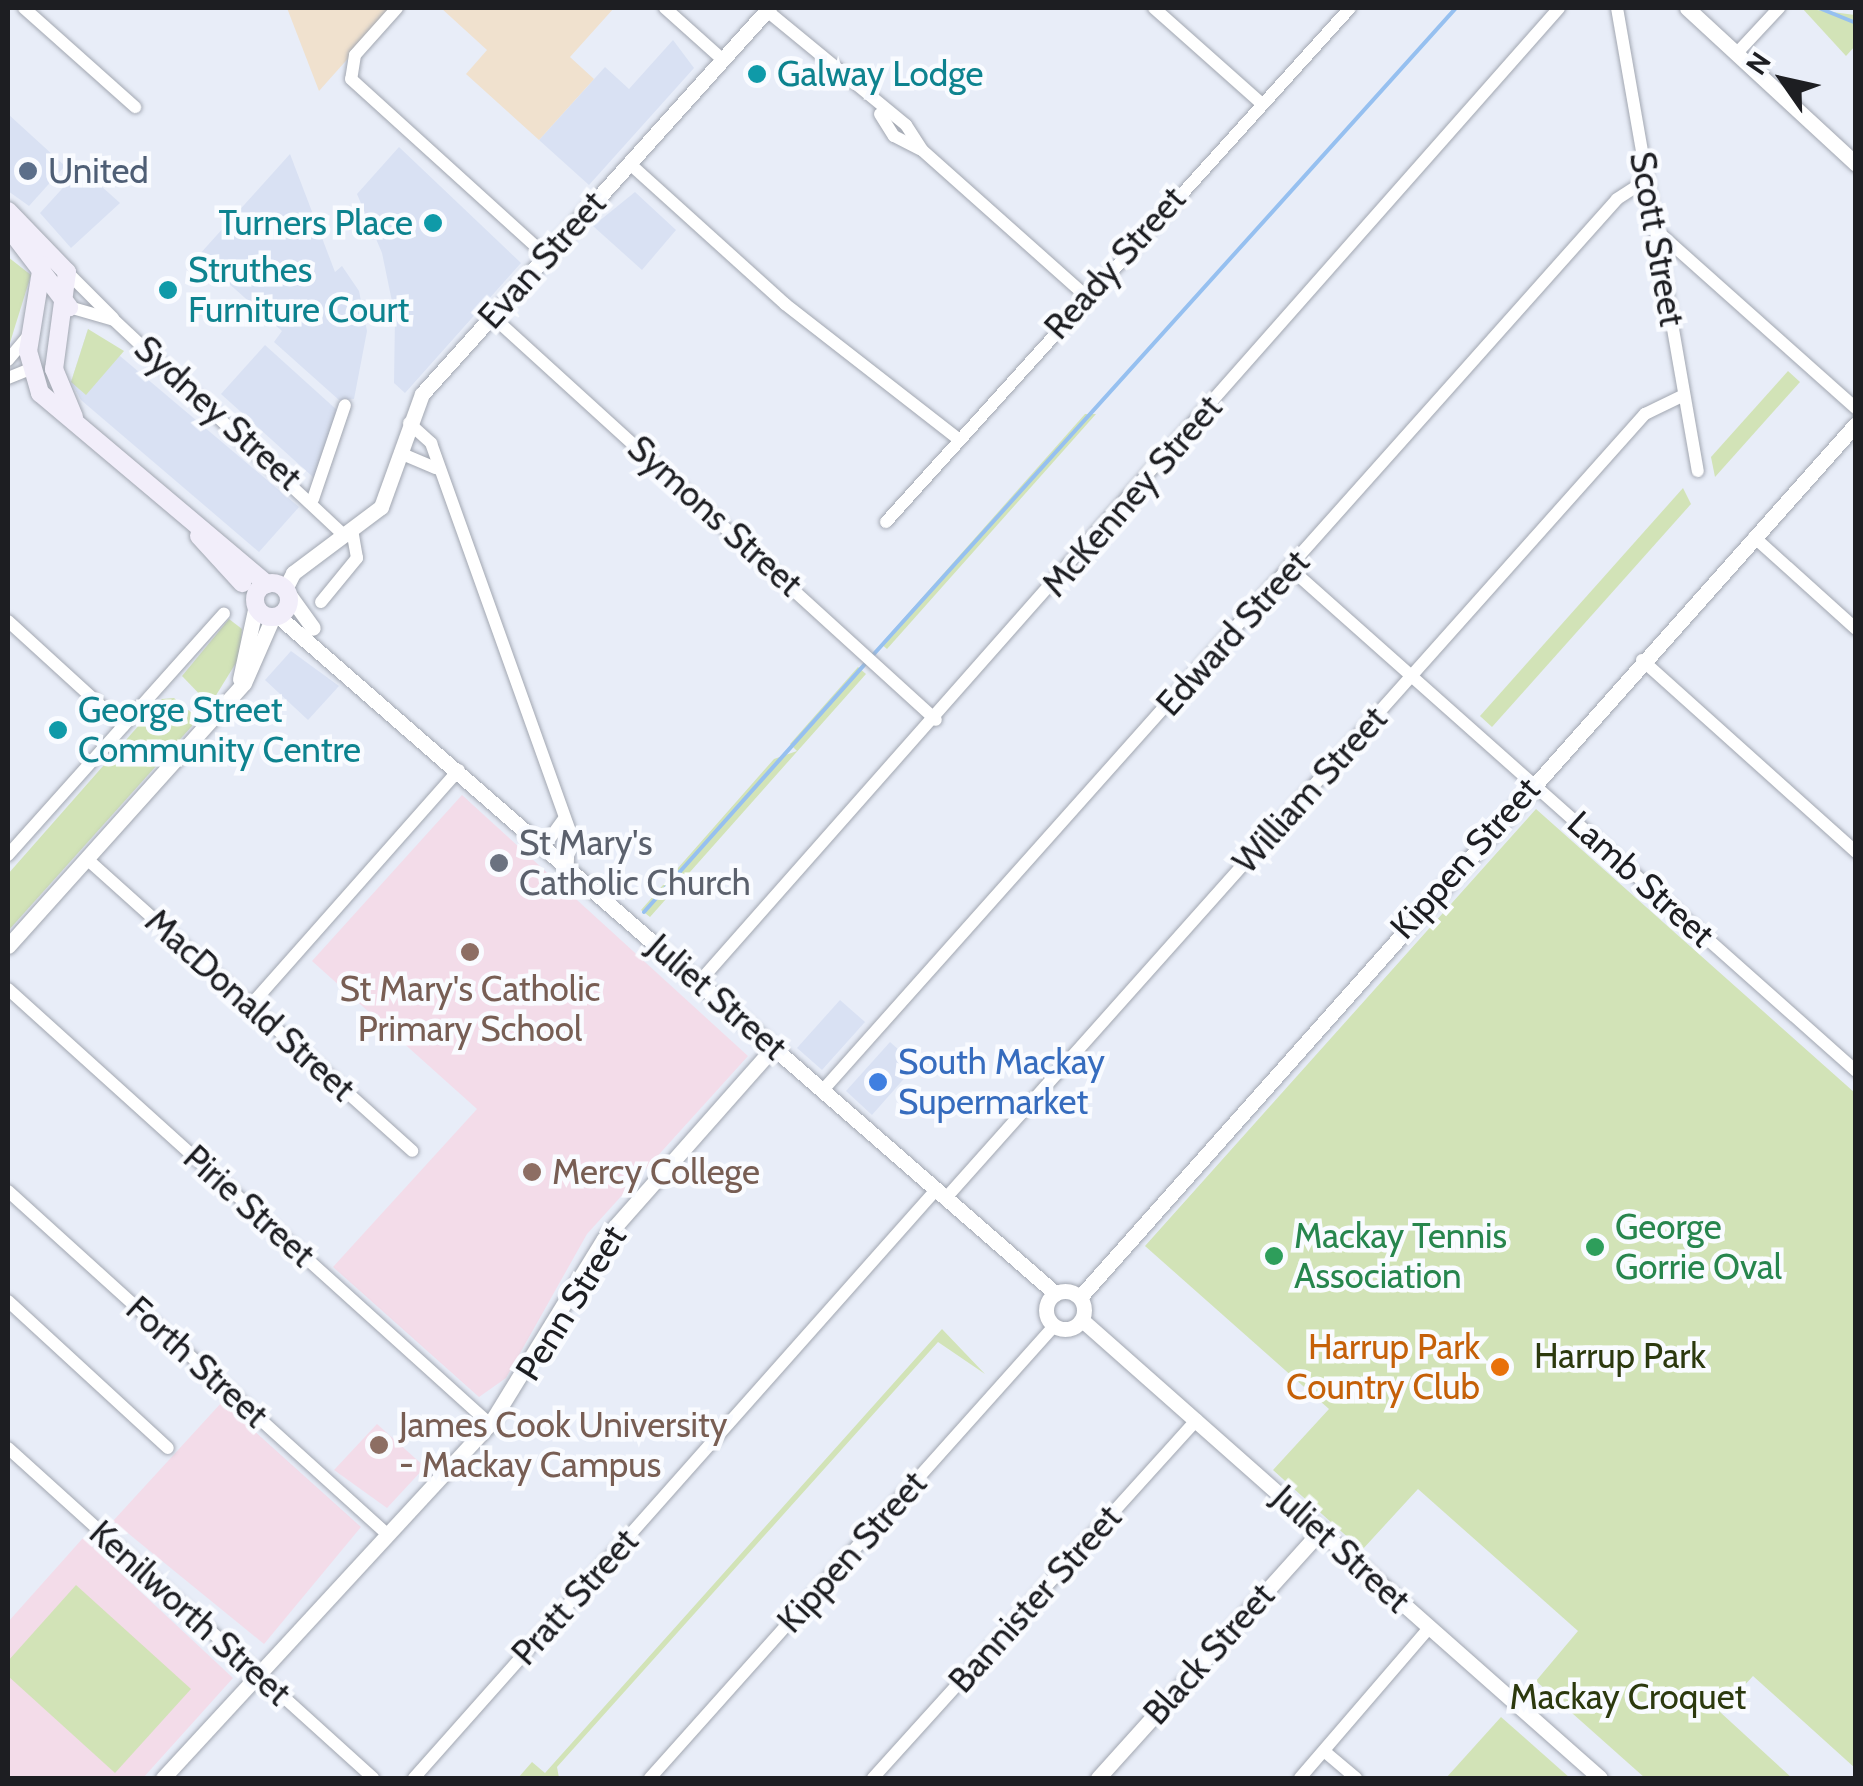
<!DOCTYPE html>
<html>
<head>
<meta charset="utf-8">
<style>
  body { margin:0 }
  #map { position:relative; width:1863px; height:1786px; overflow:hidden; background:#e8edf8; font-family:Cabin,sans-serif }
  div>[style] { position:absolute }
  .built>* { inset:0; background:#d9e1f3 }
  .industrial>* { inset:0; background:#f0e1ce }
  .education>* { inset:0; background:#f3dce9 }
  .green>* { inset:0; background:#d2e3b7 }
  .stream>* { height:4px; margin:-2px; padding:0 2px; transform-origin:2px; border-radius:2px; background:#96c0f0 }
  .roads { filter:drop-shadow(0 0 2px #a2a7b1) drop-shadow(0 0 2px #a2a7b1) }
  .minor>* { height:12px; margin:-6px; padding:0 6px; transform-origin:6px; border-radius:6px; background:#fff }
  .tertiary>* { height:15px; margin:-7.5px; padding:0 7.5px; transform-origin:7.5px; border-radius:7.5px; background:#fff }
  .tertiary>.ring { margin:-7.5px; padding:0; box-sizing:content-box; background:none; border:15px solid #fff; border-radius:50% }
  .secondary>* { height:18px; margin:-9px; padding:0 9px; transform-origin:9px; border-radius:9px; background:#f2eefa }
  .secondary>.ring { margin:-9px; padding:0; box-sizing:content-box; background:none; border:18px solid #f2eefa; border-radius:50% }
  .dots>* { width:28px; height:28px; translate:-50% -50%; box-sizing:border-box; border:5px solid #f9fbff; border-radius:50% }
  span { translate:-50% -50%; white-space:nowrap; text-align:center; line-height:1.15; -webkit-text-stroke:9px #f9fbff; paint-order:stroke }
  .culture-label { font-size:35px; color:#0d838f }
  .left { translate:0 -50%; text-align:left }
  .right { translate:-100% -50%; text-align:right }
  .service-label { font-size:35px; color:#4e5e75 }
  .street-label { font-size:35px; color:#1d1e22 }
  .worship-label { font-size:35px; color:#5b616d }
  .education-label { font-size:35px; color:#785e54 }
  .shop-label { font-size:35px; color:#366cbe }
  .leisure-label { font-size:35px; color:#27864d }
  .food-label { font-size:35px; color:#c56008 }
  .park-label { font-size:35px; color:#2c390e }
  .frame { position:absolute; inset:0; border:10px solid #1d1e22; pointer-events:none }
  .north { position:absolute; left:1733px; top:30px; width:100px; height:100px; -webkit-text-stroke:8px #f9fbff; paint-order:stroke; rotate:304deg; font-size:28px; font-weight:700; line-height:40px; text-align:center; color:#1d1e22 }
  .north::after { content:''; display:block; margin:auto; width:35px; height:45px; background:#1d1e22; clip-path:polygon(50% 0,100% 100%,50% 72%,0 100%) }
</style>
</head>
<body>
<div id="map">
  <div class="built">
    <i style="clip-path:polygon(673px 40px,694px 68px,589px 185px,539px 140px,605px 67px,629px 89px)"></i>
    <i style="clip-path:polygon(8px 114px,65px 166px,29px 206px,8px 191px)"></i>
    <i style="clip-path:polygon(399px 147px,521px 263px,405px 393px,394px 383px,395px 316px,382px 253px,357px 194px)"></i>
    <i style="clip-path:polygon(290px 154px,335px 272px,342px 266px,359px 291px,367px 331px,354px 399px,339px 400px,274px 342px,282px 331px,198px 256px)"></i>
    <i style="clip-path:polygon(81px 168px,120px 203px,71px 248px,40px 213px)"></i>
    <i style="clip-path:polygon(635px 192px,676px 230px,642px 270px,593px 226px)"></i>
    <i style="clip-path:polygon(88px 329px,299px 507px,259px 552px,81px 400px,71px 382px)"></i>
    <i style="clip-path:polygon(265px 345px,338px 411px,314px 478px,221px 394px)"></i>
    <i style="clip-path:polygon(291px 651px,339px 686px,308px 720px,265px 680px)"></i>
    <i style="clip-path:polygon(840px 1000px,865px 1022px,822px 1070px,797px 1048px)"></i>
    <i style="clip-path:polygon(890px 1042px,916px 1065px,872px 1115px,846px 1091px)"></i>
  </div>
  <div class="industrial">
    <i style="clip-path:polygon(287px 8px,393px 8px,319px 91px)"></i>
    <i style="clip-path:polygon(441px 8px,440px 8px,614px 8px,570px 57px,594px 79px,539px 140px,466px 74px,487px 50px)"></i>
  </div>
  <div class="education">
    <i style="clip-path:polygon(462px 795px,748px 1056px,587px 1234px,506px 1378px,479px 1397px,333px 1267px,477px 1109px,312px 961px)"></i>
    <i style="clip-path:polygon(222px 1402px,361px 1527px,264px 1644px,113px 1521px)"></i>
    <i style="clip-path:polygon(377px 1424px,425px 1467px,387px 1508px,334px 1470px)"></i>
    <i style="clip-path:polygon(83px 1538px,233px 1678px,143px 1778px,8px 1778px,8px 1622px)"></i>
  </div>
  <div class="green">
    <i style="clip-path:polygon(1802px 8px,1855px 15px,1855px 46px,1846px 56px)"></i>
    <i style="clip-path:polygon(8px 257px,31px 275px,8px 349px)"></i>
    <i style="clip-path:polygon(88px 329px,124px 351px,86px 395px,71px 382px)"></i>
    <i style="clip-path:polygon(1788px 371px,1800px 382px,1715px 477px,1711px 457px)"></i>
    <i style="clip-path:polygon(1085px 414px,1096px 414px,887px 649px,881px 644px)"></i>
    <i style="clip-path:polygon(1683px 488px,1691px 504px,1492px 727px,1480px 716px)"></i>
    <i style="clip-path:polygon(229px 619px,242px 629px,239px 658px,210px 705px,182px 676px)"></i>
    <i style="clip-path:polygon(858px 667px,866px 674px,650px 917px,641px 910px,774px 759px,797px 751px,790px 744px)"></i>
    <i style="clip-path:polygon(174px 698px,194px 715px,192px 726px,8px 931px,8px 874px,162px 699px)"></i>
    <i style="clip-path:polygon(1536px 809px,1855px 1093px,1855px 1768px,1753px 1676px,1720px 1712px,1792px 1778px,1645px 1778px,1536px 1681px,1578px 1631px,1418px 1489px,1362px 1550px,1273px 1470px,1329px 1409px,1145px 1246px)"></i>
    <i style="clip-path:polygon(942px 1329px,985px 1374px,938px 1342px,557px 1767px,559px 1778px,518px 1778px,532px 1762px,545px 1773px)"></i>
    <i style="clip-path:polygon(76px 1585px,191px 1689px,115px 1773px,8px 1676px,8px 1661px)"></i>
    <i style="clip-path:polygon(1501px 1717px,1570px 1778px,1446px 1778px)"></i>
  </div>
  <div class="stream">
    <i style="left:1819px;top:8px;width:40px;rotate:22deg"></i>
    <i style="left:873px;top:655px;width:871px;rotate:-47.98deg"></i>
    <i style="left:644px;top:912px;width:335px;rotate:-48.3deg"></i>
  </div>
  <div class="roads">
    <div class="minor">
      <i style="left:24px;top:8px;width:149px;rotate:41.7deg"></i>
      <i style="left:397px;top:8px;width:63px;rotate:131.8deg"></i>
      <i style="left:355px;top:55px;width:24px;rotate:99deg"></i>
      <i style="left:351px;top:79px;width:263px;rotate:42.2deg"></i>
      <i style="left:665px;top:8px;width:76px;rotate:41.8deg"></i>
      <i style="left:1154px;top:8px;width:143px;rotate:41.6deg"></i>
      <i style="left:1617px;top:8px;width:470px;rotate:80.1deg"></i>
      <i style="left:766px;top:10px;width:181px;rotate:39.4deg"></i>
      <i style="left:906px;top:125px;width:30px;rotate:57deg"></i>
      <i style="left:922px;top:150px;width:218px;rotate:41.7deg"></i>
      <i style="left:1737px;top:53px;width:62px;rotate:-47deg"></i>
      <i style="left:880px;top:114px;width:26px;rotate:58deg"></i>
      <i style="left:894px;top:136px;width:29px;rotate:27deg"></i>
      <i style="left:629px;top:163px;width:210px;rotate:42.1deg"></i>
      <i style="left:785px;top:304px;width:218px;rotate:37.9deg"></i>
      <i style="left:1657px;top:231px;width:266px;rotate:41.7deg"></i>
      <i style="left:67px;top:272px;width:65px;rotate:45deg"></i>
      <i style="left:69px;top:307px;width:47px;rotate:16.1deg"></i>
      <i style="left:114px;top:320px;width:315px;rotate:43.1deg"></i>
      <i style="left:492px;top:316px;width:600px;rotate:42.3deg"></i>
      <i style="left:8px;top:360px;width:31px;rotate:-50deg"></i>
      <i style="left:8px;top:378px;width:24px;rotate:-22deg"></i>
      <i style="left:409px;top:423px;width:30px;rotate:42deg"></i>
      <i style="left:431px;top:443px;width:410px;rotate:70.3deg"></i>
      <i style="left:569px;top:829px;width:37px;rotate:92deg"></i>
      <i style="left:400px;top:453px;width:39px;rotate:23deg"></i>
      <i style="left:313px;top:499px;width:99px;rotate:-71.2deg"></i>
      <i style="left:886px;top:522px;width:692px;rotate:-47.93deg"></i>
      <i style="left:1754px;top:537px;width:137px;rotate:42deg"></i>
      <i style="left:1291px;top:569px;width:756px;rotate:41.62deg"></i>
      <i style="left:321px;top:602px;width:57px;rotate:-50.7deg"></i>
      <i style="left:357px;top:558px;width:27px;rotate:-100deg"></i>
      <i style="left:8px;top:621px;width:156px;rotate:42.4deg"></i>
      <i style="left:1642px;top:660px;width:288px;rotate:41.9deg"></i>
      <i style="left:545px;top:845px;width:32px;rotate:-54deg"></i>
      <i style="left:8px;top:855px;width:324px;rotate:-48.2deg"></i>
      <i style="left:87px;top:859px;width:437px;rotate:41.9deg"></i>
      <i style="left:700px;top:981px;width:1298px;rotate:-48.56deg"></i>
      <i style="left:8px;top:989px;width:649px;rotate:42.07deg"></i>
      <i style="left:250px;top:1006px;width:315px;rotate:-48.5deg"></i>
      <i style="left:823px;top:1090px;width:1193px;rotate:-48.29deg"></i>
      <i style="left:1617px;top:199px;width:35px;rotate:-33deg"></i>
      <i style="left:8px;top:1191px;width:511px;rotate:42.15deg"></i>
      <i style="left:945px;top:1199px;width:1052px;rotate:-48.28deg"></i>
      <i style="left:1645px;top:414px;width:43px;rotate:-26deg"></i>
      <i style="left:8px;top:1301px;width:217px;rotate:42.6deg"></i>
      <i style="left:8px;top:1448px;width:492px;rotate:42.1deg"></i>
      <i style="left:1324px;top:1751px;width:42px;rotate:40.2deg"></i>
      <i style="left:414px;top:1778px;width:785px;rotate:-48.41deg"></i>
      <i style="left:650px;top:1778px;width:606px;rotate:-48.21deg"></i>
      <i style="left:873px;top:1778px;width:483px;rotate:-47.9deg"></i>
      <i style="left:1300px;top:1778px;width:198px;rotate:-49.3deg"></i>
    </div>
    <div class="tertiary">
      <i style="left:1687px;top:8px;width:230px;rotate:42.7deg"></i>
      <i style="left:285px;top:589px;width:18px;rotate:-63deg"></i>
      <i style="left:293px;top:573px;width:110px;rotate:-36.9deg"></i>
      <i style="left:381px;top:507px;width:120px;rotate:-70.1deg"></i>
      <i style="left:422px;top:394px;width:519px;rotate:-48.05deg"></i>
      <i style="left:287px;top:592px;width:44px;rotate:54.2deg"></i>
      <i style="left:278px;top:616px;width:1031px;rotate:41.07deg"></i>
      <i style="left:240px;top:679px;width:76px;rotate:-77.8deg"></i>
      <i style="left:8px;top:946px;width:353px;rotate:-48.1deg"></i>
      <i style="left:244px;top:683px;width:72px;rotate:-66.3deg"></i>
      <i class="ring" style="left:1046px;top:1291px;width:23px;height:23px"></i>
      <i style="left:1080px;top:1297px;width:1168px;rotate:-48.37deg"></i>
      <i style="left:1082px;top:1320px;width:691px;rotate:41.48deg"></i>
      <i style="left:163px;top:1778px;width:482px;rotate:-47.3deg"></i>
      <i style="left:490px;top:1424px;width:217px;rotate:-58.4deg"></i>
      <i style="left:604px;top:1239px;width:256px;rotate:-48.5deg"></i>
      <i style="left:1098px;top:1778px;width:334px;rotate:-48deg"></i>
    </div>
    <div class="secondary">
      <i style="left:8px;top:211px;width:85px;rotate:46deg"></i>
      <i style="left:67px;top:272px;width:98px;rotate:97.6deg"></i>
      <i style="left:54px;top:369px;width:52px;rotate:67.4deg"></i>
      <i style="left:8px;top:227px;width:101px;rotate:52.7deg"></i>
      <i style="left:42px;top:265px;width:87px;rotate:99.2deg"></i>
      <i style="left:28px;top:351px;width:44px;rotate:74.1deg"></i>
      <i style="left:40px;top:393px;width:297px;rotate:40.1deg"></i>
      <i style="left:199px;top:536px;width:64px;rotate:47.5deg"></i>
      <i class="ring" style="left:255px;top:583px;width:16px;height:16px"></i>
    </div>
  </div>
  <div class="dots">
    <i style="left:757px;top:74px;background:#0f9aa8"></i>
    <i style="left:28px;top:171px;background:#5c6f8a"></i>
    <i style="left:433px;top:223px;background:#0f9aa8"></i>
    <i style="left:168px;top:290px;background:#0f9aa8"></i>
    <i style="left:58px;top:730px;background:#0f9aa8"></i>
    <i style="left:499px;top:863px;background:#6b7280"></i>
    <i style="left:470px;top:952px;background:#8d6e63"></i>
    <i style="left:878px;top:1082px;background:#3f7fe0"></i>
    <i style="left:532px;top:1172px;background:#8d6e63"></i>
    <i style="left:1595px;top:1247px;background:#2e9e5b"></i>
    <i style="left:1274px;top:1256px;background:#2e9e5b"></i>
    <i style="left:1500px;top:1367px;background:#e8710a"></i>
    <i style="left:379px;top:1445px;background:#8d6e63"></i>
  </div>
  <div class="culture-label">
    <span class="left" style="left:777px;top:74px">Galway Lodge</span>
    <span class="right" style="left:413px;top:223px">Turners Place</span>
    <span class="left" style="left:188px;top:290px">Struthes<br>Furniture Court</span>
    <span class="left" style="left:78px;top:730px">George Street<br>Community Centre</span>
  </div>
  <div class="service-label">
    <span class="left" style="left:48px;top:171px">United</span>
  </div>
  <div class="street-label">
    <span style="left:1657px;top:239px;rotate:80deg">Scott Street</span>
    <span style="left:542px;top:260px;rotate:-48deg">Evan Street</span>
    <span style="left:1115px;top:263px;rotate:-48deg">Ready Street</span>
    <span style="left:218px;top:413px;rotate:42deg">Sydney Street</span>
    <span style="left:1132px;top:496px;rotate:-49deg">McKenney Street</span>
    <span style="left:715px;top:516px;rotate:42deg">Symons Street</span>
    <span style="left:1233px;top:633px;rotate:-48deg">Edward Street</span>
    <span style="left:1310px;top:790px;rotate:-48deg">William Street</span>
    <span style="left:1465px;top:858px;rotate:-48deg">Kippen Street</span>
    <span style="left:1641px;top:879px;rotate:42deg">Lamb Street</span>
    <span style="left:717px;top:997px;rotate:41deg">Juliet Street</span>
    <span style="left:250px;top:1005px;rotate:42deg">MacDonald Street</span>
    <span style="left:249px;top:1206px;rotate:42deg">Pirie Street</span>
    <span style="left:571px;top:1303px;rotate:-58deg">Penn Street</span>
    <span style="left:197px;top:1362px;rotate:42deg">Forth Street</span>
    <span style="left:1341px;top:1549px;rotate:42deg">Juliet Street</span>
    <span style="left:852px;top:1552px;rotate:-48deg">Kippen Street</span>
    <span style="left:575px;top:1597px;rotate:-48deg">Pratt Street</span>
    <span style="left:1035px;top:1599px;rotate:-48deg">Bannister Street</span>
    <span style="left:190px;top:1613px;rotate:42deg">Kenilworth Street</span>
    <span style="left:1209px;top:1654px;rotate:-48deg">Black Street</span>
  </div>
  <div class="worship-label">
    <span class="left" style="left:519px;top:863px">St Mary's<br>Catholic Church</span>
  </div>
  <div class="education-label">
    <span style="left:470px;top:1009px">St Mary's Catholic<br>Primary School</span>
    <span class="left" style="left:552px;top:1172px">Mercy College</span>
    <span class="left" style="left:399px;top:1445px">James Cook University<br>- Mackay Campus</span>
  </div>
  <div class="shop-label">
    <span class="left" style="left:898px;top:1082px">South Mackay<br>Supermarket</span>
  </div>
  <div class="leisure-label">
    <span class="left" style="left:1615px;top:1247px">George<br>Gorrie Oval</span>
    <span class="left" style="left:1294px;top:1256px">Mackay Tennis<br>Association</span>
  </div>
  <div class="food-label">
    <span class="right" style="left:1480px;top:1367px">Harrup Park<br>Country Club</span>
  </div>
  <div class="park-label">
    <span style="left:1620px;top:1356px">Harrup Park</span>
    <span style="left:1628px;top:1697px">Mackay Croquet</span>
  </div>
  <div class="frame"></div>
  <div class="north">N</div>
</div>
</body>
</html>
